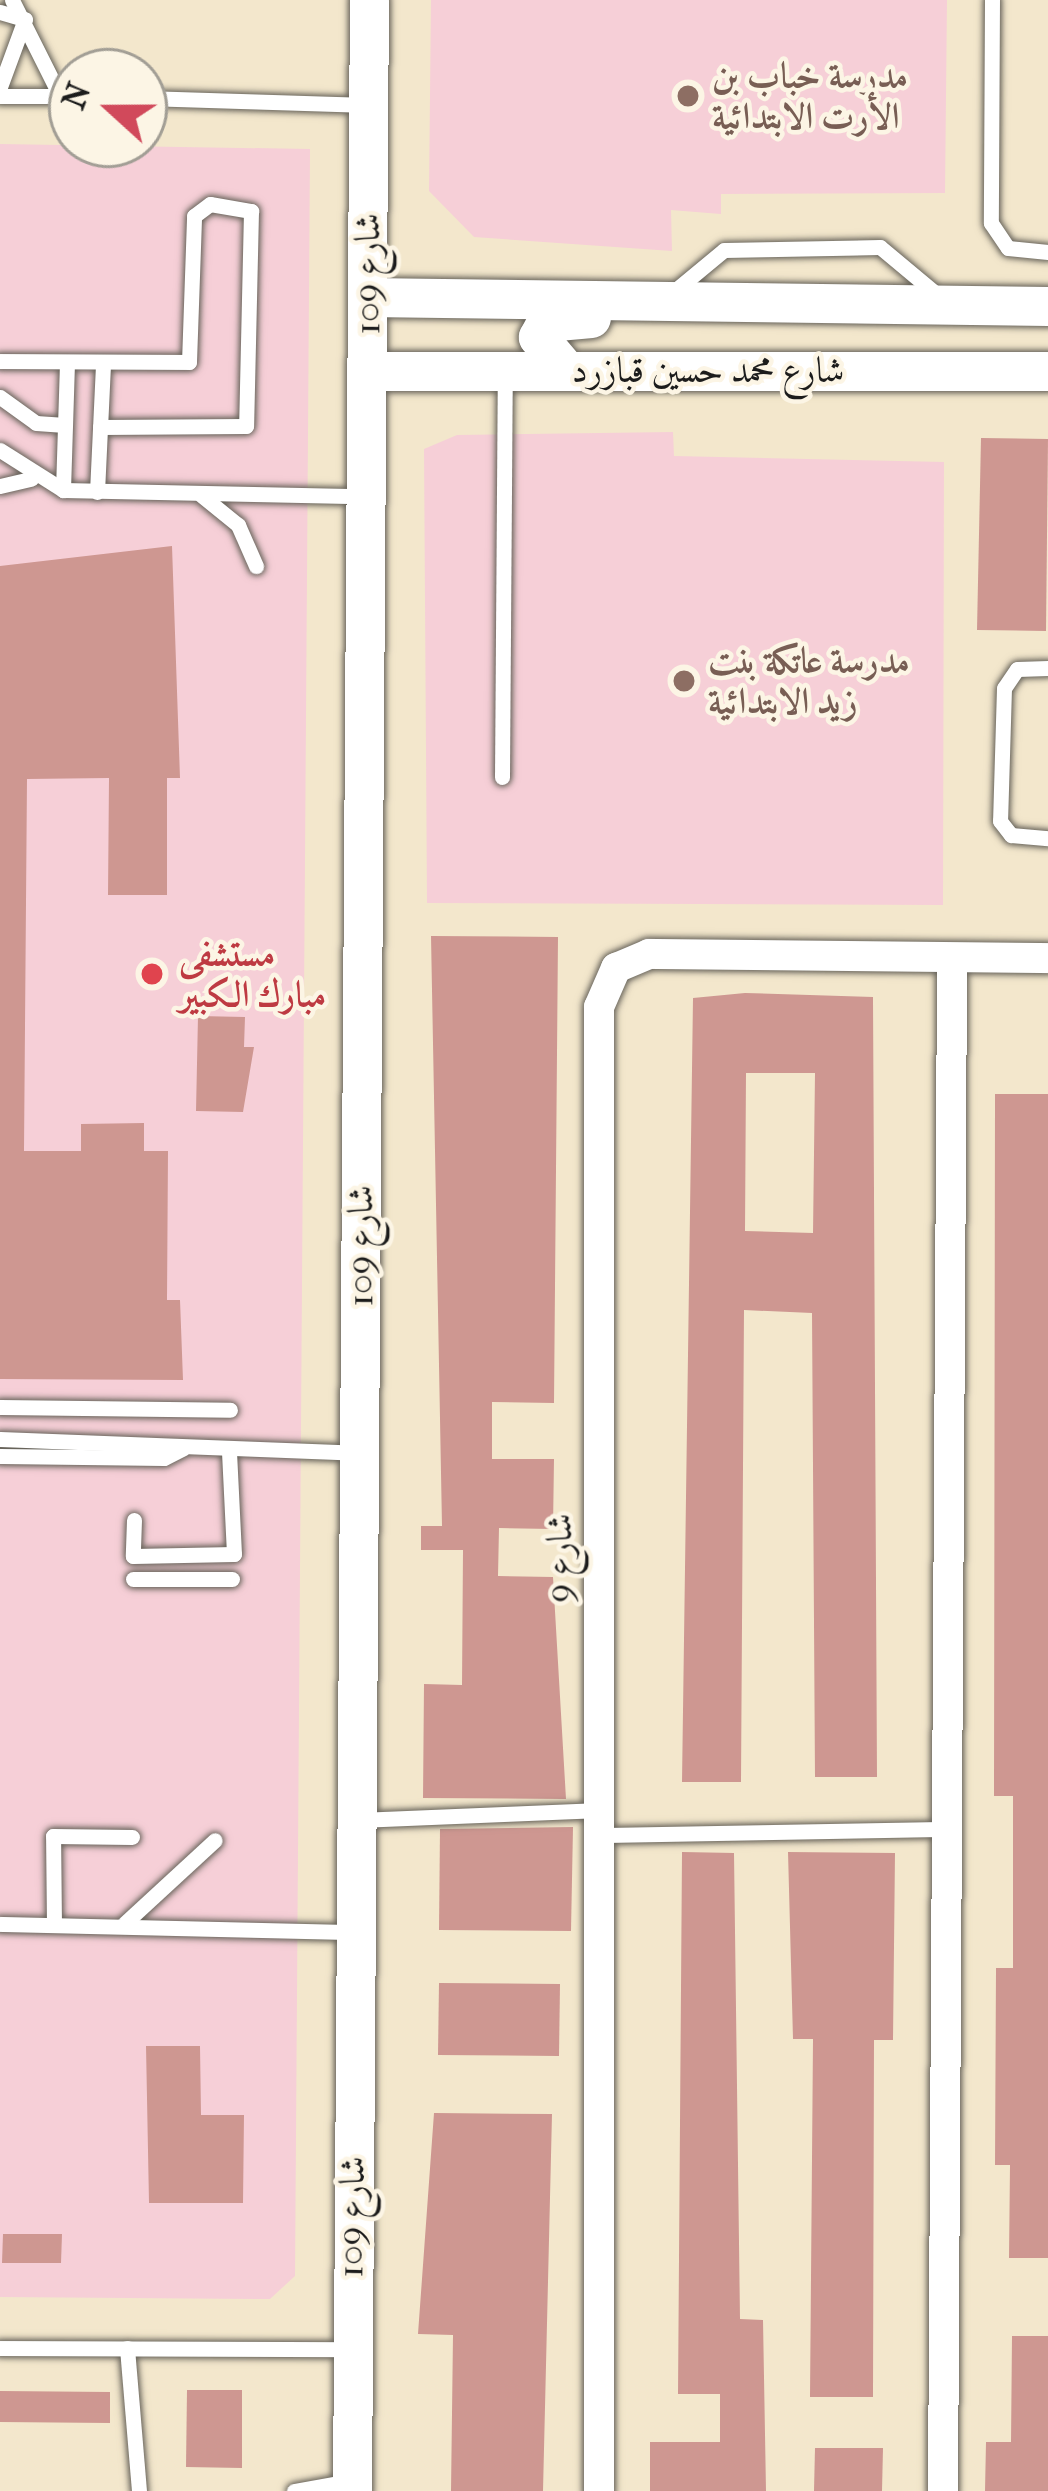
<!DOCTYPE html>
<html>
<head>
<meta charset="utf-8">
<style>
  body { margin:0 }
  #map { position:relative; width:1048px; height:2491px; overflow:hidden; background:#f3e7cc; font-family:"IM FELL French Canon",Amiri,serif }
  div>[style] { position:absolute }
  .built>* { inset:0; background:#f6cfd7 }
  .building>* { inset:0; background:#ce9791 }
  .roads { filter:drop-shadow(0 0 3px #67635a) drop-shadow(0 0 3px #67635a) }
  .lane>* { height:15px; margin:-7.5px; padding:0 7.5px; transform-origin:7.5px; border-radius:7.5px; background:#fff }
  .street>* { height:30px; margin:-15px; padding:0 15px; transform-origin:15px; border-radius:15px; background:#fff }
  .secondary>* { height:39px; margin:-19.5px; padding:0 19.5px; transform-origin:19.5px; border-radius:19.5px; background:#fff }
  .dots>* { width:33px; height:33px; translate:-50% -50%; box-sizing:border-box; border:6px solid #fcf5e5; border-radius:50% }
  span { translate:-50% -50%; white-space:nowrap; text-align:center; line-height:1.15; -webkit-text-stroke:9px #fcf5e5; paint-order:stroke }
  .education-label { font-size:36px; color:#785e54; font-weight:700 }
  .left { translate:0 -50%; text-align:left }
  .street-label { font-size:36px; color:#1c1c1c }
  .health-label { font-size:36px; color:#be3a42; font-weight:700 }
  .north { position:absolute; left:48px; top:48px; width:120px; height:120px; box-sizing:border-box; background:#fcf5e5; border:3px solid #a29e95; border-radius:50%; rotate:291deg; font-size:33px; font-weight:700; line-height:48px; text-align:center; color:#1c1c1c }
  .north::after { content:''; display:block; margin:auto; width:42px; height:54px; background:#d1495b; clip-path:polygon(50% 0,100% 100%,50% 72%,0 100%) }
</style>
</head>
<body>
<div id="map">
  <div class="built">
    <i style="clip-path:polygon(431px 0,947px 0,945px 193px,721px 194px,721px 214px,671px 210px,672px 251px,474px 237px,429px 191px)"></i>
    <i style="clip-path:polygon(0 144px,310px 149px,295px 2276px,270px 2299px,0 2297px)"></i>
    <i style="clip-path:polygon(673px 432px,674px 456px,944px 462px,943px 905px,427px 903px,424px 449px,457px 435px)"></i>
  </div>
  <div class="building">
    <i style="clip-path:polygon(981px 438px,1048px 439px,1046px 631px,977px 630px)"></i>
    <i style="clip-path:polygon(172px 546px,180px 778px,167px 778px,167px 895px,108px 895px,109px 778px,27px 779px,24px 1151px,81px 1151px,81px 1124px,144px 1123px,144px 1151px,168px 1151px,167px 1300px,180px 1300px,183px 1380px,0 1379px,0 566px)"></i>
    <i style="clip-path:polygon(431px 936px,558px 937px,554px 1403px,492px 1402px,492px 1459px,554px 1459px,553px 1529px,499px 1528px,498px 1576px,553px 1577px,566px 1799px,423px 1798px,424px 1684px,462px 1685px,463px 1550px,421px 1550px,421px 1526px,442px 1526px)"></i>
    <i style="clip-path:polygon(evenodd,745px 993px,873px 997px,877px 1777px,815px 1777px,812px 1313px,744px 1310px,741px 1782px,682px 1782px,693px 998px,745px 993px,746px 1073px,815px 1073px,813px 1233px,745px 1231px,746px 1073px)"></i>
    <i style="clip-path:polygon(198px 1016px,245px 1017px,244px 1047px,254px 1047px,243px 1112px,196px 1111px)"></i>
    <i style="clip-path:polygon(995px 1094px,1048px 1094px,1048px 2258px,1009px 2258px,1010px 2165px,995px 2165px,996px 1968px,1013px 1968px,1013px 1796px,994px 1796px)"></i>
    <i style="clip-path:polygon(573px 1827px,571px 1931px,439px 1930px,440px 1829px)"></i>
    <i style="clip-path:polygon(682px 1852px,734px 1853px,740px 2319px,763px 2320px,766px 2491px,650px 2491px,650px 2442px,720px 2442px,720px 2394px,678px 2394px)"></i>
    <i style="clip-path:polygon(788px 1852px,895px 1853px,893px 2040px,874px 2040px,873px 2397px,810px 2397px,813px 2039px,793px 2039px)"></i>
    <i style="clip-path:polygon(439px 1983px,560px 1984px,559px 2056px,438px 2055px)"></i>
    <i style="clip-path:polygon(146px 2046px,200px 2046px,201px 2115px,244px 2115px,243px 2203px,149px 2203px)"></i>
    <i style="clip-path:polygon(434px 2113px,552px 2114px,543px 2491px,451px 2491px,453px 2335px,418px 2334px)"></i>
    <i style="clip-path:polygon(3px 2234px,62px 2234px,61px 2263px,2px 2263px)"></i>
    <i style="clip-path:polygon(1012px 2336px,1048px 2336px,1048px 2491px,985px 2491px,986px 2442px,1011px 2442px)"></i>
    <i style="clip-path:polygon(187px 2390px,242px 2390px,242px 2468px,186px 2467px)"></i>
    <i style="clip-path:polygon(0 2391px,110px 2392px,110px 2423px,0 2422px)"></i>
    <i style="clip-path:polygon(815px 2448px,883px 2448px,882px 2491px,814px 2491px)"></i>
  </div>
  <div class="roads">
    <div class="lane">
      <i style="left:12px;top:0;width:107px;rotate:63.4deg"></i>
      <i style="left:992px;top:0;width:223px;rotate:90.3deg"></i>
      <i style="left:991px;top:223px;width:30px;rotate:56deg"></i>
      <i style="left:1008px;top:248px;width:40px;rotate:5.7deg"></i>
      <i style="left:0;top:12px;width:26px;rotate:16deg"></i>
      <i style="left:0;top:87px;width:72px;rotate:-69.8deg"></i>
      <i style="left:0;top:96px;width:72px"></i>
      <i style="left:144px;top:98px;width:225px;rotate:1.8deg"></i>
      <i style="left:672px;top:293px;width:67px;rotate:-39.6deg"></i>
      <i style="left:724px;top:250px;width:156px;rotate:-1.1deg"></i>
      <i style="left:880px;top:247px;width:78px;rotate:39.8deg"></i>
      <i style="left:0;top:361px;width:189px;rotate:0.3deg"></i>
      <i style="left:189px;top:362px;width:146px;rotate:-88deg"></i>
      <i style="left:194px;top:216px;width:20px;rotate:-37deg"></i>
      <i style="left:210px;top:204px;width:42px;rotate:9.7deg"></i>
      <i style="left:251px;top:211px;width:215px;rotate:91.3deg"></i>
      <i style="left:246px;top:426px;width:146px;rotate:179.6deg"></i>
      <i style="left:0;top:397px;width:44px;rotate:35.8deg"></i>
      <i style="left:36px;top:423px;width:29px;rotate:4deg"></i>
      <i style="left:0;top:450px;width:75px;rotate:32.4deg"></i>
      <i style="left:63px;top:490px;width:298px;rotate:1.2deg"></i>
      <i style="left:0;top:486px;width:32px;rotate:-13deg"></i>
      <i style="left:63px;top:490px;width:128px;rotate:-88.2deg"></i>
      <i style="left:97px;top:492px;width:127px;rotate:-87.3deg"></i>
      <i style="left:201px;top:495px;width:48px;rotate:39deg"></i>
      <i style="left:238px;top:525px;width:45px;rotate:66.3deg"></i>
      <i style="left:1048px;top:668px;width:31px;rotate:178deg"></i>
      <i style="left:1017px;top:669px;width:23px;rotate:124deg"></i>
      <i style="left:1004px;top:688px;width:133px;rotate:91.7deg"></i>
      <i style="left:1000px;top:821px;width:18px;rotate:52deg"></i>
      <i style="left:1011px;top:835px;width:37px;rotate:5deg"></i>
      <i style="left:502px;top:777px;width:405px;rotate:-89.6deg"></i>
      <i style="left:0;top:1407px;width:230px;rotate:0.7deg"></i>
      <i style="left:0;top:1439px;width:357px;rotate:2.2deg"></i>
      <i style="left:0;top:1456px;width:164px;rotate:0.7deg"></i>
      <i style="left:164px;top:1458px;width:22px;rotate:-27deg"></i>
      <i style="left:134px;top:1520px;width:36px;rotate:92deg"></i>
      <i style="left:133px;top:1556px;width:101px;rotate:-1.1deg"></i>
      <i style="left:234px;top:1554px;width:104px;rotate:-92.8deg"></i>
      <i style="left:133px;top:1579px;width:99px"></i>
      <i style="left:360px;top:1820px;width:239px;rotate:-2.4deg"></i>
      <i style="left:599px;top:1835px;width:348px;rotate:-1deg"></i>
      <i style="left:125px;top:1923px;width:122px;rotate:-42.7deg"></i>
      <i style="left:0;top:1924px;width:351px;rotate:1.3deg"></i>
      <i style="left:54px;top:1925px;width:89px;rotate:-90.6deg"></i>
      <i style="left:53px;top:1836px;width:79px;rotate:0.7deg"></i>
      <i style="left:0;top:2348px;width:350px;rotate:0.2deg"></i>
      <i style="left:127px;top:2348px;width:144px;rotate:85.2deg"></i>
      <i style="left:294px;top:2491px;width:57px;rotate:-10.1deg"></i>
    </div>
    <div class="street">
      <i style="left:599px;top:2491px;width:1484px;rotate:-90deg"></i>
      <i style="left:599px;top:1007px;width:43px;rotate:-66.4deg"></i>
      <i style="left:616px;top:968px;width:36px;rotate:-23deg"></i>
      <i style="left:649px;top:954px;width:399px;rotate:0.6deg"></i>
      <i style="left:943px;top:2491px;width:1530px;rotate:-89.66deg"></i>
    </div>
    <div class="secondary">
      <i style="left:367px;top:297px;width:681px;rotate:0.76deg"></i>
      <i style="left:367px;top:371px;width:681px"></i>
      <i style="left:567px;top:371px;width:45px;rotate:-130.5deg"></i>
      <i style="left:538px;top:337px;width:17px;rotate:-62deg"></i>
      <i style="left:546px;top:322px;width:45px;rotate:-5.1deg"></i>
      <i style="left:352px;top:2491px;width:2491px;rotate:-89.61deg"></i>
    </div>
  </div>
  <div class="dots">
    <i style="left:688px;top:96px;background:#8d6e63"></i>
    <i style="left:684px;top:681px;background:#8d6e63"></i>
    <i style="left:152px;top:974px;background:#e0444e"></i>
  </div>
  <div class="education-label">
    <span class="left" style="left:712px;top:96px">مدرسة خباب بن<br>الأرت الابتدائية</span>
    <span class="left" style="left:708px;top:681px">مدرسة عاتكة بنت<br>زيد الابتدائية</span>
  </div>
  <div class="street-label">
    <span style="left:368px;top:274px;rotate:-90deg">شارع 109</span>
    <span style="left:708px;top:371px">شارع محمد حسين قبازرد</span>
    <span style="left:361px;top:1246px;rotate:-90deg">شارع 109</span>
    <span style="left:560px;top:1558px;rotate:-90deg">شارع 9</span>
    <span style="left:352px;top:2217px;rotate:-89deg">شارع 109</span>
  </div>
  <div class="health-label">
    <span class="left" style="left:179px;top:974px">مستشفى<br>مبارك الكبير</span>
  </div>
  <div class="north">N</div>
</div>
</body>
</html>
